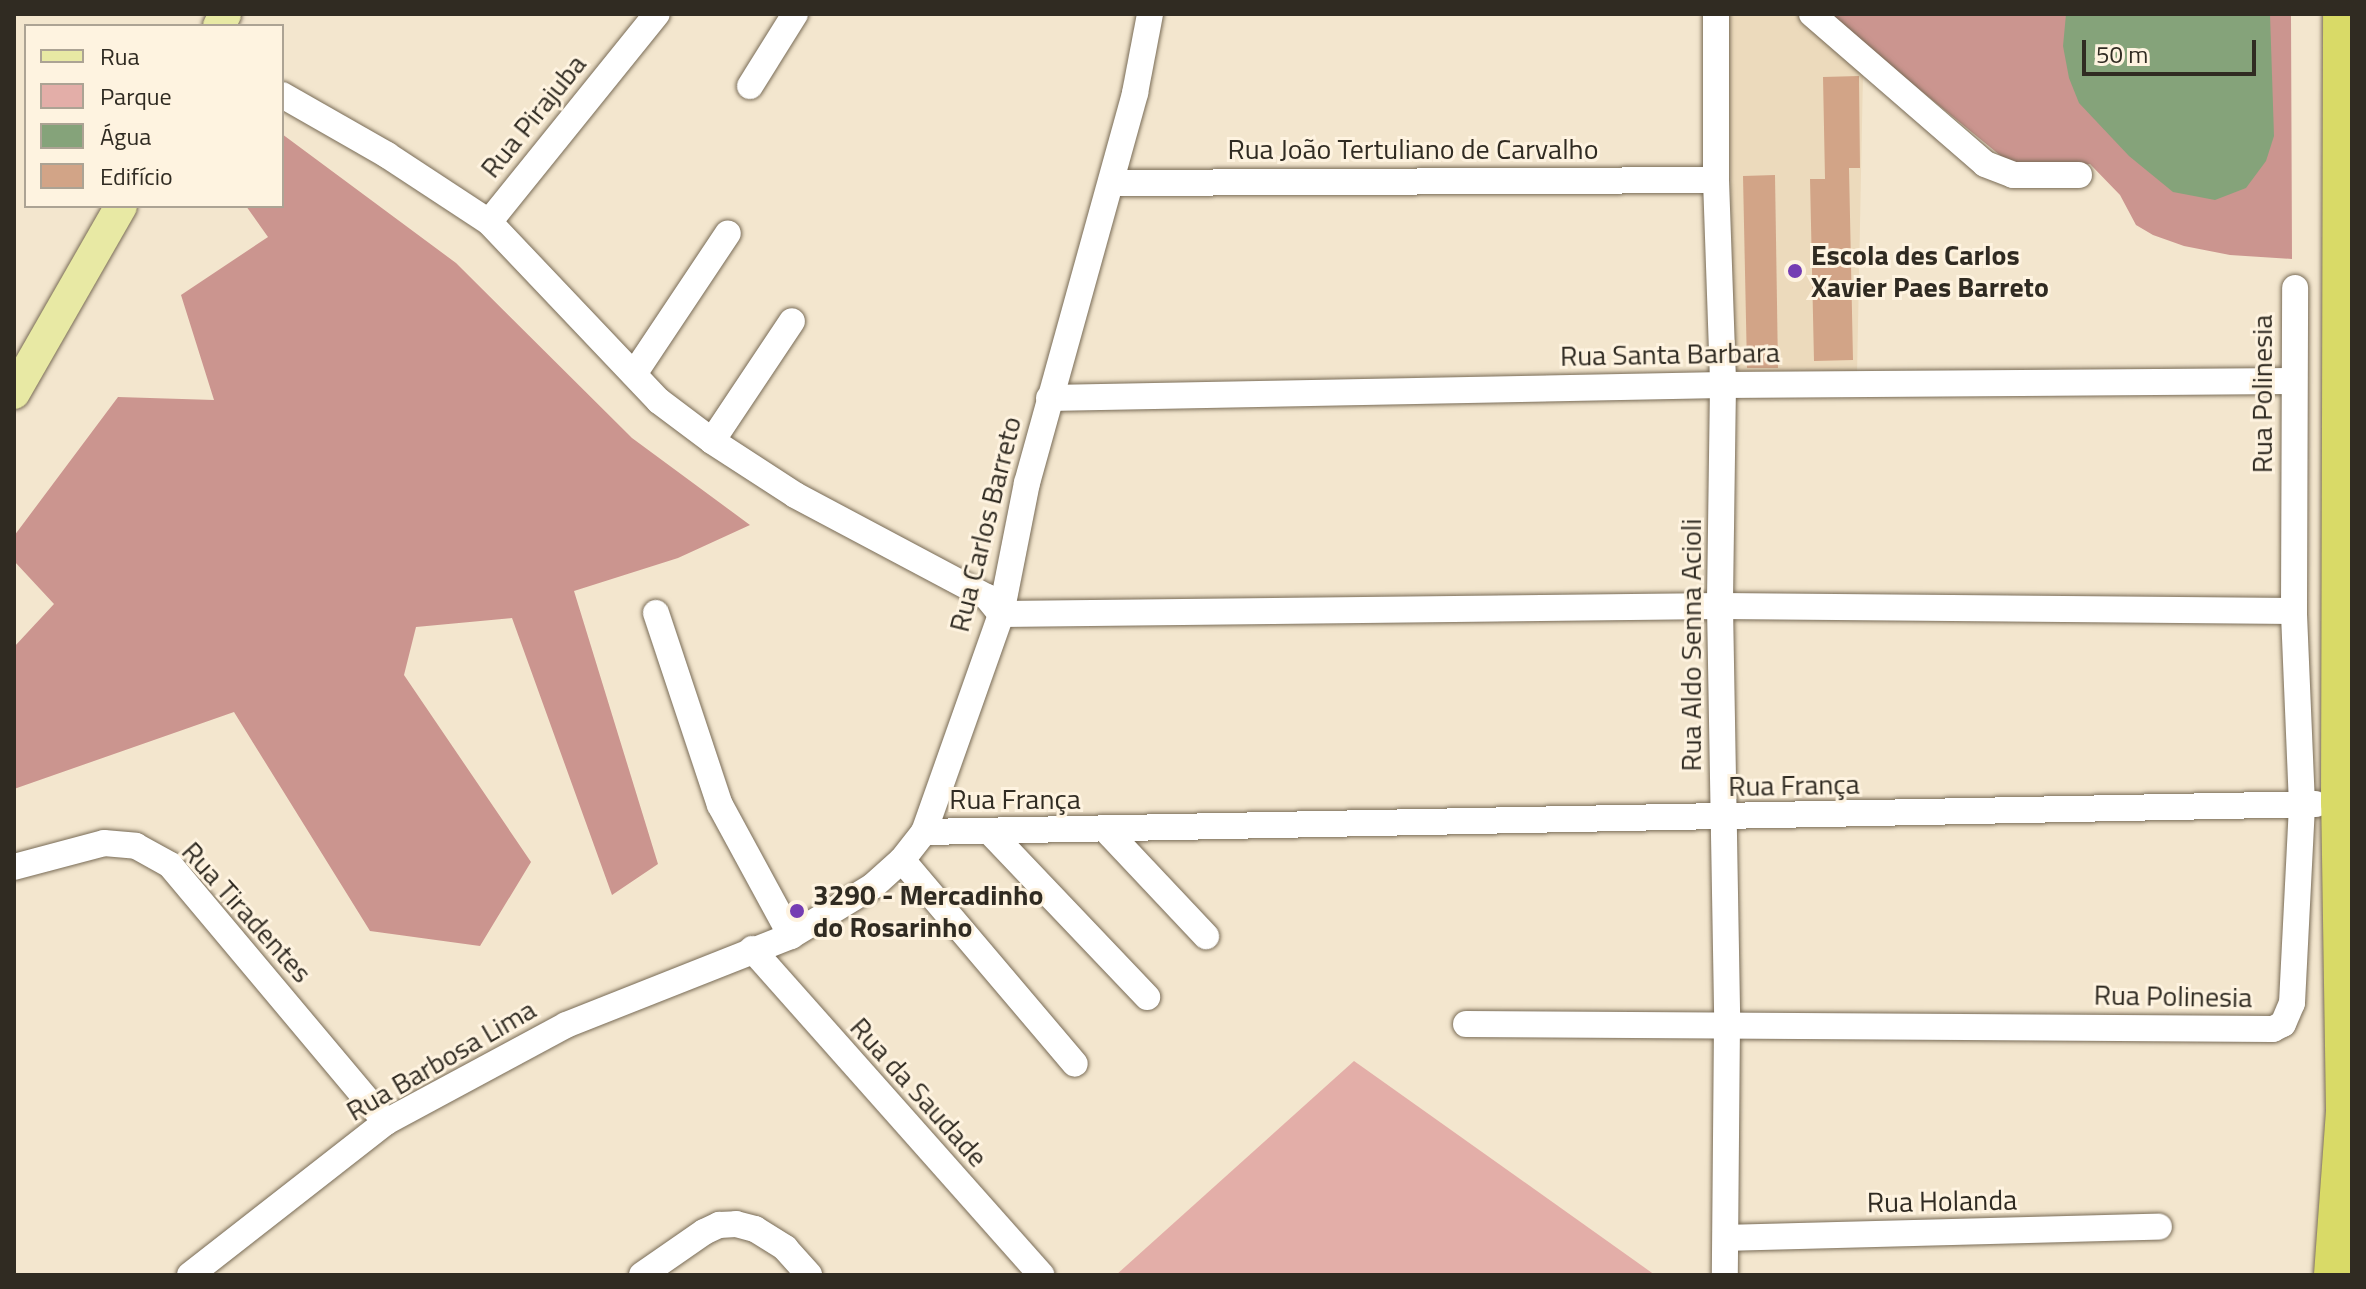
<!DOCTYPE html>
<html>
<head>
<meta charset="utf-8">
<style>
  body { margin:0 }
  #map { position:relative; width:2366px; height:1289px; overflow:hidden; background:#f3e6ce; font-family:"Titillium Web",sans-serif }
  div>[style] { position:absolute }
  .built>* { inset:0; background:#ecdabc }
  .green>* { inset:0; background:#e3aea8 }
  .forest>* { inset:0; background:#cb958f }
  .water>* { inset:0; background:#85a37a }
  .building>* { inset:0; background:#d2a487 }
  .roads { filter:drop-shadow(0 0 2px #786b56) drop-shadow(0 0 2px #786b56) }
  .minor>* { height:26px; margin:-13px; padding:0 13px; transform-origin:13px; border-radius:13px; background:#fff }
  .major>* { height:32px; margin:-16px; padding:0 16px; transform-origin:16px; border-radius:16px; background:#e8e9a4 }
  .highway>* { height:38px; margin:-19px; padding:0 19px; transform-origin:19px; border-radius:19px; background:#d9da67 }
  .dots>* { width:22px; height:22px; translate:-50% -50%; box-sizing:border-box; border:4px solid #fef3e0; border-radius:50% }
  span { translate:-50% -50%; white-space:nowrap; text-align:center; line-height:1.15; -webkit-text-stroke:6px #fef3e0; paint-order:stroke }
  .street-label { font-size:28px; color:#302b22 }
  .poi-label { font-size:28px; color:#302b22; font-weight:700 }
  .left { translate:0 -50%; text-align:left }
  .frame { position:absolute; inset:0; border:16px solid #302b22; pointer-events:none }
  .legend { position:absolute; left:24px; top:24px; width:260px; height:184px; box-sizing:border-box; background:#fef3e0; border:2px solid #aca394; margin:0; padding:10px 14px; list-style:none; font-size:24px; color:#302b22 }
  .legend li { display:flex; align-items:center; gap:16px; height:40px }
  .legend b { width:40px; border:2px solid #aca394 }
  .scale { position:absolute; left:2082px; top:40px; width:174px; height:36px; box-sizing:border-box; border:4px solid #302b22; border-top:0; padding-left:10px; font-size:24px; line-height:28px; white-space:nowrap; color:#302b22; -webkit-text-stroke:6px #fef3e0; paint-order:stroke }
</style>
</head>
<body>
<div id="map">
  <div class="built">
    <i style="clip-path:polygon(1728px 14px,1801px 14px,1863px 74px,1857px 375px,1734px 381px)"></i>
  </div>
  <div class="green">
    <i style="clip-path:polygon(1354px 1061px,1655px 1275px,1116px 1275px)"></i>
  </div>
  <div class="forest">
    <i style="clip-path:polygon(1827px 14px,2291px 14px,2292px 259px,2230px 255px,2184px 246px,2153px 235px,2136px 225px,2120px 195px,2090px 164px,2040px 170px,2012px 165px)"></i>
    <i style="clip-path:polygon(282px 134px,456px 263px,632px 438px,750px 525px,678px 558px,574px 591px,658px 864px,612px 895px,512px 618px,416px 627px,404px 675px,531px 862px,480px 946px,370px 931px,234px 712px,14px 789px,14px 647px,54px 604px,14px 561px,14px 536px,118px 397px,214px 400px,181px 295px,268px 237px,246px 206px,282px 206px)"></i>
  </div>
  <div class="water">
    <i style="clip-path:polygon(2066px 14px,2270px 14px,2274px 136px,2266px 161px,2246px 188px,2215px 200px,2173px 192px,2129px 156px,2079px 103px,2069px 78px,2063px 46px)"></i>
  </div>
  <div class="building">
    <i style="clip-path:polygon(1859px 76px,1860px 168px,1849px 168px,1853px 360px,1814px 361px,1810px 179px,1825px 179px,1823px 77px)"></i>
    <i style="clip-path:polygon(1775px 175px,1778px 368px,1747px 368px,1743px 176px)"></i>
  </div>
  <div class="roads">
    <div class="minor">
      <i style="left:1716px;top:14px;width:166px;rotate:90deg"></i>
      <i style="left:1716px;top:180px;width:205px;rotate:88deg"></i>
      <i style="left:1723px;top:385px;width:221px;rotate:90.8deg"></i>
      <i style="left:1720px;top:606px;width:417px;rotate:89deg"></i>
      <i style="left:1727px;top:1023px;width:252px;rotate:90.5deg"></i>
      <i style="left:1812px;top:14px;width:229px;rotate:40.9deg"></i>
      <i style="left:1985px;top:164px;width:30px;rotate:21deg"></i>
      <i style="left:2013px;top:175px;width:66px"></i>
      <i style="left:750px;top:86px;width:85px;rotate:-58deg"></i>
      <i style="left:282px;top:95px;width:121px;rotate:29.7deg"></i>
      <i style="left:387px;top:155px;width:122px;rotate:33.3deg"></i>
      <i style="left:489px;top:222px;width:247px;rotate:46.5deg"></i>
      <i style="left:659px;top:401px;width:66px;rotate:37deg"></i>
      <i style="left:712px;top:441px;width:99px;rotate:33deg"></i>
      <i style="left:795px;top:495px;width:217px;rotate:28deg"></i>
      <i style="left:987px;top:597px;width:22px;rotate:51deg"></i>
      <i style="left:1001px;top:614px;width:719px;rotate:-0.64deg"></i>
      <i style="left:1720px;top:606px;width:574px;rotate:0.5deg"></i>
      <i style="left:1111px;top:183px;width:605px;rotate:-0.28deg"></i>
      <i style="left:489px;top:222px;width:267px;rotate:-51.1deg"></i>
      <i style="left:634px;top:374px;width:169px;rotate:-56.3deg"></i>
      <i style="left:1049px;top:398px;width:674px;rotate:-1.1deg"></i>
      <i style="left:1723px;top:385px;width:569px;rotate:-0.4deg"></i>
      <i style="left:712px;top:441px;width:144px;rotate:-56.3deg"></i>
      <i style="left:656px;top:613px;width:202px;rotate:71.6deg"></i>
      <i style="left:720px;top:805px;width:149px;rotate:61.5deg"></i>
      <i style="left:1106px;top:830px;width:146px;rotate:46.7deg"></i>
      <i style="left:924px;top:832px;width:1392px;rotate:-1.15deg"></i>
      <i style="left:990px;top:832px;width:228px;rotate:46.4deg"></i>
      <i style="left:902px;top:860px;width:267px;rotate:49.7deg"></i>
      <i style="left:14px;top:867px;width:93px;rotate:-14.9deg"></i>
      <i style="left:104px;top:843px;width:32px;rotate:5deg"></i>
      <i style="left:136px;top:846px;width:39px;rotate:29deg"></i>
      <i style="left:170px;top:865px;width:336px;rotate:50deg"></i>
      <i style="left:752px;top:949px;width:436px;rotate:48.4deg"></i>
      <i style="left:1466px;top:1024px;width:807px;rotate:0.35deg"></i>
      <i style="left:2273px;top:1029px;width:11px;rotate:-27deg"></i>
      <i style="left:2283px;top:1024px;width:23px;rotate:-67deg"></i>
      <i style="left:2292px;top:1003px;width:198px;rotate:-87.1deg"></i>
      <i style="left:2302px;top:805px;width:194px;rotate:-92.4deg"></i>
      <i style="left:2294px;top:611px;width:323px;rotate:-89.8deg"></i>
      <i style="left:1726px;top:1238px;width:433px;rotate:-1.5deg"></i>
      <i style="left:190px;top:1275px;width:249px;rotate:-38deg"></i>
      <i style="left:386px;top:1122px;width:204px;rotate:-28.3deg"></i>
      <i style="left:566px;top:1025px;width:242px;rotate:-21.6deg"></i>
      <i style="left:791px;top:936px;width:96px;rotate:-31.4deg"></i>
      <i style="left:873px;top:886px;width:39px;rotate:-42deg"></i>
      <i style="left:902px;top:860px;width:36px;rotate:-52deg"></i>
      <i style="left:924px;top:832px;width:231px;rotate:-70.5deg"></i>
      <i style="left:1001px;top:614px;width:134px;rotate:-78.8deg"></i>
      <i style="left:1027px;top:483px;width:405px;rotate:-74.5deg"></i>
      <i style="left:1135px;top:93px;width:80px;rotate:-79.2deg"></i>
      <i style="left:642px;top:1275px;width:75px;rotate:-34.7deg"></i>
      <i style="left:704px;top:1232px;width:17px;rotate:-25deg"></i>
      <i style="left:719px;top:1225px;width:17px;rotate:-3deg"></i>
      <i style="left:736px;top:1224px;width:20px;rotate:15deg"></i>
      <i style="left:755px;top:1229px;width:36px;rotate:32deg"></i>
      <i style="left:785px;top:1248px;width:36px;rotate:48deg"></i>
    </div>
    <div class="major">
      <i style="left:219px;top:26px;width:13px;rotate:-63deg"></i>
      <i style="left:14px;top:393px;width:215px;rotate:-60.2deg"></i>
    </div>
    <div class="highway">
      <i style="left:2333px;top:1275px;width:165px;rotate:-85.8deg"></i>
      <i style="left:2345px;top:1110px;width:307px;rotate:-90.9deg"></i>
      <i style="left:2340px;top:803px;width:789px;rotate:-89.85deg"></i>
    </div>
  </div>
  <div class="dots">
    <i style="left:1795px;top:271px;background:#753db3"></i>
    <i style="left:797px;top:911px;background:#753db3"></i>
  </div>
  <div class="street-label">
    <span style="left:533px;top:116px;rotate:-51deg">Rua Pirajuba</span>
    <span style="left:1413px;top:149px">Rua João Tertuliano de Carvalho</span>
    <span style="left:1670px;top:354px;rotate:-1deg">Rua Santa Barbara</span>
    <span style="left:2262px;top:394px;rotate:-90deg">Rua Polinesia</span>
    <span style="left:985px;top:524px;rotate:-76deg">Rua Carlos Barreto</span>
    <span style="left:1691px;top:645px;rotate:-90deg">Rua Aldo Senna Acioli</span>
    <span style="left:1794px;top:785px;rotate:-1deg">Rua França</span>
    <span style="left:1015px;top:799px">Rua França</span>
    <span style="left:247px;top:912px;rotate:48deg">Rua Tiradentes</span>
    <span style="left:2173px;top:996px;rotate:1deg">Rua Polinesia</span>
    <span style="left:441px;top:1060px;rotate:-30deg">Rua Barbosa Lima</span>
    <span style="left:919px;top:1092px;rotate:48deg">Rua da Saudade</span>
    <span style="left:1942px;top:1201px;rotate:-1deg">Rua Holanda</span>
  </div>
  <div class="poi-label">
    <span class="left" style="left:1811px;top:271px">Escola des Carlos<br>Xavier Paes Barreto</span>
    <span class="left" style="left:813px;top:911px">3290 - Mercadinho<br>do Rosarinho</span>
  </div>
  <div class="frame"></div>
  <ul class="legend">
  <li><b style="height:10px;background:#e8e9a4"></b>Rua</li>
  <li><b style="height:22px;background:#e3aea8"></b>Parque</li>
  <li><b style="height:22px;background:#85a37a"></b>Água</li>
  <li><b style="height:22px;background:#d2a487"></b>Edifício</li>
  </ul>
  <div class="scale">50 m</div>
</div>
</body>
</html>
